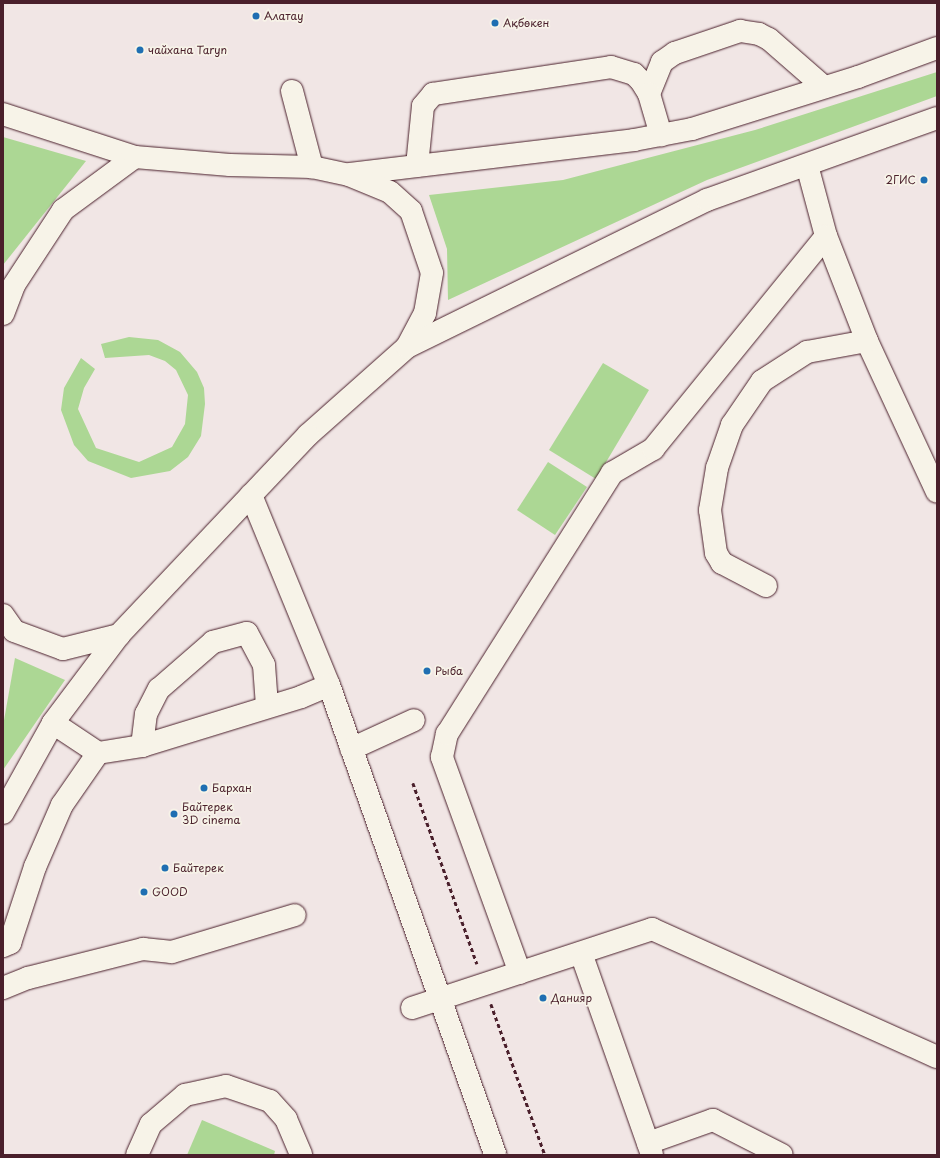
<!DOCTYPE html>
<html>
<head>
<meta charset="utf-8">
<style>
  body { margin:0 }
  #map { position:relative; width:940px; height:1158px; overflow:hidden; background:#f1e6e5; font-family:"Playpen Sans",sans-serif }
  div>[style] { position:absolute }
  .green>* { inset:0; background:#acd794 }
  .path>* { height:2.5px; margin-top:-1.25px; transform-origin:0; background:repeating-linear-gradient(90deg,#4a1f2b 0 4px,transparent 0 7px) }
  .roads { filter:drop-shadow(0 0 1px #4a1f2b) drop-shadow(0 0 1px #4a1f2b) }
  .minor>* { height:22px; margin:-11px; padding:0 11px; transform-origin:11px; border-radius:11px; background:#f7f3e8 }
  .major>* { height:22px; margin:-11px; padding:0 11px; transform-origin:11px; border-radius:11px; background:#f7f3e8 }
  .dots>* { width:11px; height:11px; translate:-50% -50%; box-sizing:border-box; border:2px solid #f7f3e8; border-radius:50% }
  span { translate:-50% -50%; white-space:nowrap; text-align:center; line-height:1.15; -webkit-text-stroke:3.5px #f7f3e8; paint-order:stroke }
  .poi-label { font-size:11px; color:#4a1f2b }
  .left { translate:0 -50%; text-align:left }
  .right { translate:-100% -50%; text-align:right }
  .frame { position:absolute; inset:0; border:4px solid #4a1f2b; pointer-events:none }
</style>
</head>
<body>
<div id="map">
  <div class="green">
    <i style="clip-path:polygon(937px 72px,937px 96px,707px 180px,448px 300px,447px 249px,429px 195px,563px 180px,755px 130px)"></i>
    <i style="clip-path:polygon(3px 137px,86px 161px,3px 265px)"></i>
    <i style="clip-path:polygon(129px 337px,158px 340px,180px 352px,197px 372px,204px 388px,205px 404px,201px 436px,188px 457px,170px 471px,131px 478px,88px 461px,74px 445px,61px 410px,64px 388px,81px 358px,95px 369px,84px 388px,78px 409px,96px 448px,139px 462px,172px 447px,185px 424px,188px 395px,176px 370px,165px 361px,149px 355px,105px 358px,101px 344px)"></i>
    <i style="clip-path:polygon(603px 363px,649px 390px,596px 479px,549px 450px)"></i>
    <i style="clip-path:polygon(548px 462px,587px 487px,555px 535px,517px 510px)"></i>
    <i style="clip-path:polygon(15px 658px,65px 680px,3px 770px,3px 726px)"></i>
    <i style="clip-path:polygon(202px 1120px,275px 1151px,274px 1155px,187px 1155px)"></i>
  </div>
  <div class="path">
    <i style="left:413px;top:783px;width:192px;rotate:70.5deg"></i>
    <i style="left:491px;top:1004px;width:160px;rotate:70.3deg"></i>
  </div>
  <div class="roads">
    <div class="minor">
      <i style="left:292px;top:91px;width:79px;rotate:75.3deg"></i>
      <i style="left:649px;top:94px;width:35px;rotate:-68deg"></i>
      <i style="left:662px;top:62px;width:16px;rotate:-35deg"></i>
      <i style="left:675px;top:53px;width:69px;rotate:-18.7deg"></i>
      <i style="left:740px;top:31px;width:19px;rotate:9deg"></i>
      <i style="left:759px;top:34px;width:11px;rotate:27deg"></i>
      <i style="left:769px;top:39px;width:73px;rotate:41.1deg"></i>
      <i style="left:417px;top:166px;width:60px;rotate:-84.3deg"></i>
      <i style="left:423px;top:106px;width:16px;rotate:-50deg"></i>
      <i style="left:433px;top:94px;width:180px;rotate:-8.6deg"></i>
      <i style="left:611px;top:67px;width:24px;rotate:17deg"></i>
      <i style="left:634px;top:74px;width:10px;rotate:45deg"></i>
      <i style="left:641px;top:81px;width:15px;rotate:58deg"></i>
      <i style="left:649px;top:94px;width:43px;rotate:73.7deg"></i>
      <i style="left:867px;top:341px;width:166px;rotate:65.1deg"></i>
      <i style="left:251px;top:495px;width:205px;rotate:67.7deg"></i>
      <i style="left:329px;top:685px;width:498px;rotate:70.5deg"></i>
      <i style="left:766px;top:586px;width:50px;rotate:-152.4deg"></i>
      <i style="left:722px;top:563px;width:12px;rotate:-121deg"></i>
      <i style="left:716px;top:553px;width:43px;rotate:-97.9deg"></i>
      <i style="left:710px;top:510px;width:43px;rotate:-80.5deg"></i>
      <i style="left:717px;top:468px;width:46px;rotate:-70.8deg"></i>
      <i style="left:732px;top:425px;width:53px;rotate:-55.7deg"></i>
      <i style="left:762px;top:381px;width:54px;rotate:-32.8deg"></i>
      <i style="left:807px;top:352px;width:61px;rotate:-10.4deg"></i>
      <i style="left:867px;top:341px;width:113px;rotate:-111.3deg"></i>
      <i style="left:826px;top:236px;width:73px;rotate:-105deg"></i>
      <i style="left:53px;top:723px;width:54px;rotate:33.7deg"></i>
      <i style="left:98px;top:753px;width:45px;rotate:-9deg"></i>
      <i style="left:142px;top:746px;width:166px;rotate:-17.1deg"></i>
      <i style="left:301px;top:697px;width:30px;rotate:-23deg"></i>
      <i style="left:142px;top:746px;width:32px;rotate:-83deg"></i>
      <i style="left:146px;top:714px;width:28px;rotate:-63deg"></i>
      <i style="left:159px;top:689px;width:72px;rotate:-41deg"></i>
      <i style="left:213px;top:642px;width:35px;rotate:-15deg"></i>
      <i style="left:247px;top:633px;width:36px;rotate:62deg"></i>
      <i style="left:264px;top:665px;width:41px;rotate:85.8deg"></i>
      <i style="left:351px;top:749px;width:69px;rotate:-24.7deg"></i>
      <i style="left:3px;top:946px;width:8px;rotate:-23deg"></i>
      <i style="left:10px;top:943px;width:80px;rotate:-71.8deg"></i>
      <i style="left:35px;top:867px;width:68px;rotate:-66.5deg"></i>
      <i style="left:62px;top:805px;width:63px;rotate:-55.3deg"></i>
      <i style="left:581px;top:953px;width:214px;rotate:70.6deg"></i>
      <i style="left:520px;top:973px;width:230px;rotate:-109.9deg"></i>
      <i style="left:442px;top:757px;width:24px;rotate:-78deg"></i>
      <i style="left:447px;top:734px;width:309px;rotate:-57.7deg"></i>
      <i style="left:612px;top:473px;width:48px;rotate:-30.3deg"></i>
      <i style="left:653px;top:449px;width:274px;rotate:-50.9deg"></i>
      <i style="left:3px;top:988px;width:27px;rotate:-22deg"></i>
      <i style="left:28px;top:978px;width:119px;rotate:-14.2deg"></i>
      <i style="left:143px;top:949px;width:29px;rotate:6deg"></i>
      <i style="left:172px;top:952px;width:128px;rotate:-16.7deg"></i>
      <i style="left:412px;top:1008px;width:253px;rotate:-18.2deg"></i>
      <i style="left:652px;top:929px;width:312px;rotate:24.2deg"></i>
      <i style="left:648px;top:1143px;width:69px;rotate:-19.5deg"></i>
      <i style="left:713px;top:1120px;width:77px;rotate:26.9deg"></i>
      <i style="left:137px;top:1155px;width:34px;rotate:-66deg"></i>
      <i style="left:151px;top:1124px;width:45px;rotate:-40.5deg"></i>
      <i style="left:185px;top:1095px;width:42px;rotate:-12.4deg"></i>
      <i style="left:226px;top:1086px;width:46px;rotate:18.8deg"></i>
      <i style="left:270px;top:1101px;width:24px;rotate:48deg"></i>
      <i style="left:286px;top:1119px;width:39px;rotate:67deg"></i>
    </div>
    <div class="major">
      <i style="left:3px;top:114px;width:139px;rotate:18deg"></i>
      <i style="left:350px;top:174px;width:286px;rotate:-6.8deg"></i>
      <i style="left:634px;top:140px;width:59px;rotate:-10.7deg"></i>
      <i style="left:692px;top:129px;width:174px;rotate:-17.4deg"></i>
      <i style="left:858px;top:77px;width:84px;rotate:-20.2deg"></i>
      <i style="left:3px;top:314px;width:31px;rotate:-69deg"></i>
      <i style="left:14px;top:285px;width:90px;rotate:-56.8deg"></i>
      <i style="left:63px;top:210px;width:89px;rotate:-36.4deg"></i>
      <i style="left:135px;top:157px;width:95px;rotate:4.8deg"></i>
      <i style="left:230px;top:165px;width:82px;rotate:1.4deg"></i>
      <i style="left:312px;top:167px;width:38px;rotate:12deg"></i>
      <i style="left:349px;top:175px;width:44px;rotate:22.5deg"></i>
      <i style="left:390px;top:192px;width:28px;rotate:42deg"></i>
      <i style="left:411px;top:211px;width:65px;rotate:71.3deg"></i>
      <i style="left:432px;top:273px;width:41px;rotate:99.9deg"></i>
      <i style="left:425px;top:313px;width:38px;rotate:118deg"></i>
      <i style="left:407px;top:347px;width:132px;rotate:138.4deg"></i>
      <i style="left:308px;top:435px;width:275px;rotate:133.4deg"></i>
      <i style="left:119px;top:635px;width:110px;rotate:126.9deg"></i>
      <i style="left:53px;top:723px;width:103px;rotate:119.1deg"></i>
      <i style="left:407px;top:347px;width:334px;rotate:-26.1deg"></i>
      <i style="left:707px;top:200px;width:244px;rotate:-19.6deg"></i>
      <i style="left:3px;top:615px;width:19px;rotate:55deg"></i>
      <i style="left:14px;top:631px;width:52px;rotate:20.2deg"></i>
      <i style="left:63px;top:649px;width:58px;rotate:-14deg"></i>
    </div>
  </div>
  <div class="dots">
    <i style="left:256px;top:16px;background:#1f6fb2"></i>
    <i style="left:495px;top:23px;background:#1f6fb2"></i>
    <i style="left:140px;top:50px;background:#1f6fb2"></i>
    <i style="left:924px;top:180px;background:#1f6fb2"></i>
    <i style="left:427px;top:671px;background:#1f6fb2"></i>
    <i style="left:204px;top:788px;background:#1f6fb2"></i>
    <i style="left:174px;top:814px;background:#1f6fb2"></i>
    <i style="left:165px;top:868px;background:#1f6fb2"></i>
    <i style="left:144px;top:892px;background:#1f6fb2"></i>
    <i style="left:543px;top:998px;background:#1f6fb2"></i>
  </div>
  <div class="poi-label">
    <span class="left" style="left:264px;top:16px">Алатау</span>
    <span class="left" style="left:503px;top:23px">Ақбөкен</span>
    <span class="left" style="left:148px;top:50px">чайхана Taryn</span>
    <span class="right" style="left:916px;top:180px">2ГИС</span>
    <span class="left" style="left:435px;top:671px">Рыба</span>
    <span class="left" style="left:212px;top:788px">Бархан</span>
    <span class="left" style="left:182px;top:814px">Байтерек<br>3D cinema</span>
    <span class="left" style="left:173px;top:868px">Байтерек</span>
    <span class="left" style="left:152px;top:892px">GOOD</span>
    <span class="left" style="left:551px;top:998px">Данияр</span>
  </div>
  <div class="frame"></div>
</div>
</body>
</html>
